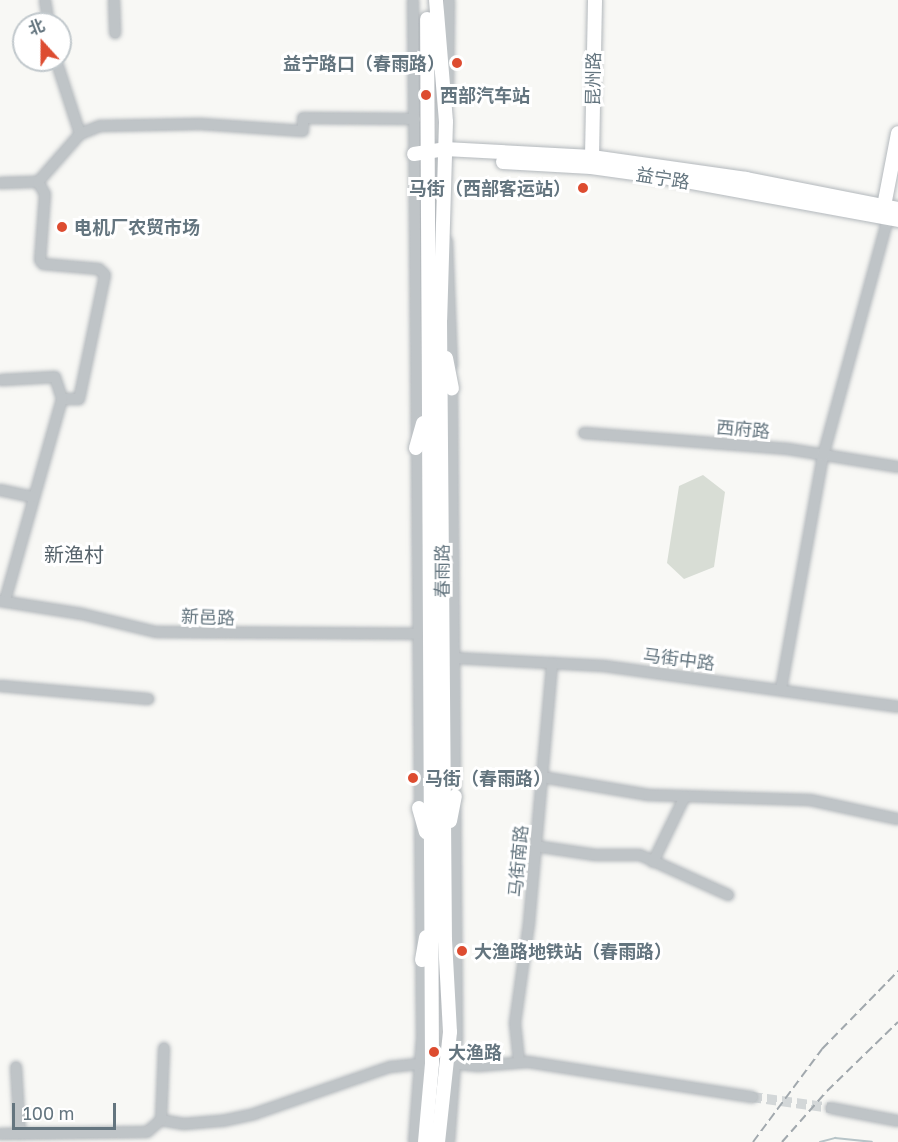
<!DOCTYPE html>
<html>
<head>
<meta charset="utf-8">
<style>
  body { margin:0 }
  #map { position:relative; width:898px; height:1142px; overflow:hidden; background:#f8f8f5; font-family:"Golos Text","Noto Sans SC",sans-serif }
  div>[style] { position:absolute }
  .green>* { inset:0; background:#d8ddd5 }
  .stream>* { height:2px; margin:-1px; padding:0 1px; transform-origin:1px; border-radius:1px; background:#b7c4c8 }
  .minor-tunnel>* { height:10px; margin-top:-5px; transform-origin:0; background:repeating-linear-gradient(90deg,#d3d7d8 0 10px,transparent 0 15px) }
  .roads { filter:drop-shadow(0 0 2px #b3b8bc) drop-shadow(0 0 2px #b3b8bc) }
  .minor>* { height:10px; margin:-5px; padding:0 5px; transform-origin:5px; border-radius:5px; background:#bfc4c7 }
  .major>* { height:14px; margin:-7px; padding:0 7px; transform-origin:7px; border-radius:7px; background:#fff }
  .rail>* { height:2px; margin-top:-1px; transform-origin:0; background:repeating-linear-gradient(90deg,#a1a8ad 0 9px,transparent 0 13.5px) }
  .dots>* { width:16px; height:16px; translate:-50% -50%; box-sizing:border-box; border:3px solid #fff; border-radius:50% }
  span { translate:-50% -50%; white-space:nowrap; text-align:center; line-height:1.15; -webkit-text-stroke:6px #fff; paint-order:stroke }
  .poi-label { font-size:18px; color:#64757f; font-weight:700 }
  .right { translate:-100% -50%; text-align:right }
  .left { translate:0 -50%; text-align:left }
  .street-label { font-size:18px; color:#64757f }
  .neighbourhood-label { font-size:20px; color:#56636b }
  .north { position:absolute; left:12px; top:12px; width:60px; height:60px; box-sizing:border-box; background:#fff; border:2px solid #c1c8cc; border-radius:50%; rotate:339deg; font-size:16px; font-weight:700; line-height:24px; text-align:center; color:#64757f }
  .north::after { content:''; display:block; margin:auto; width:21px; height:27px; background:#dd4c30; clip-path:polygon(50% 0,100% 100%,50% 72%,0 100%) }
  .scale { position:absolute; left:12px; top:1103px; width:104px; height:27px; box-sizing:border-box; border:3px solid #64757f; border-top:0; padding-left:8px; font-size:18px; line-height:21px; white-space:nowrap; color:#64757f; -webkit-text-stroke:4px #fff; paint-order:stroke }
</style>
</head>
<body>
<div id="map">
  <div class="green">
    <i style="clip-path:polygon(703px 475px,725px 492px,714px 567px,684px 579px,667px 563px,679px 486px)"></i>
  </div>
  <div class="stream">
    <i style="left:820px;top:1142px;width:16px;rotate:-15deg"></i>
    <i style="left:835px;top:1138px;width:37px;rotate:6deg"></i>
  </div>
  <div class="minor-tunnel">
    <i style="left:752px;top:1097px;width:80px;rotate:7.9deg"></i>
  </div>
  <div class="roads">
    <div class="minor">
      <i style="left:45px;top:0;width:24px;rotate:81deg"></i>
      <i style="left:114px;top:0;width:33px;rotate:88deg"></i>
      <i style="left:413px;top:0;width:1038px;rotate:89.5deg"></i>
      <i style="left:422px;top:1038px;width:104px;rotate:94.4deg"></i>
      <i style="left:56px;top:60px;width:78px;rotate:72deg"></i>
      <i style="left:448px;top:89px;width:89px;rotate:-89.4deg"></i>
      <i style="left:38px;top:182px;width:14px;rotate:60deg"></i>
      <i style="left:45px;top:194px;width:66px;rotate:94.3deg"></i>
      <i style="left:40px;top:260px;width:5px;rotate:53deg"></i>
      <i style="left:43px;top:264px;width:56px;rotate:5.1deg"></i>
      <i style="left:99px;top:269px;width:8px;rotate:45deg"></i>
      <i style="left:105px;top:275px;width:127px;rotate:101.8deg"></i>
      <i style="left:79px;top:399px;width:17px;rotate:180deg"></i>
      <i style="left:0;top:183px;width:38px;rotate:-2deg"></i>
      <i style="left:38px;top:182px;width:64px;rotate:-48.8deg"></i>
      <i style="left:80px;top:134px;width:22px;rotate:-22deg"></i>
      <i style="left:100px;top:126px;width:100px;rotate:-1.1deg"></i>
      <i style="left:200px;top:124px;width:103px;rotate:3.9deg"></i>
      <i style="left:303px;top:131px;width:13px;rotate:-90deg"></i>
      <i style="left:303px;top:118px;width:112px;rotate:0.5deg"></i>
      <i style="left:447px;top:241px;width:125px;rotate:87.7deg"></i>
      <i style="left:1px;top:380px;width:54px;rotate:-3.2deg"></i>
      <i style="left:55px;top:377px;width:23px;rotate:72deg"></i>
      <i style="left:62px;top:399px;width:210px;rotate:105.8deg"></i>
      <i style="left:584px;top:433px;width:205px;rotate:4.5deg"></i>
      <i style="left:788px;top:449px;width:111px;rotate:9.3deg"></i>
      <i style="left:0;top:490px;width:34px;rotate:12deg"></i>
      <i style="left:0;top:601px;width:83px;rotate:9deg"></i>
      <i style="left:82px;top:614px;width:76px;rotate:13.7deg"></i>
      <i style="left:156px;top:632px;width:262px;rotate:0.4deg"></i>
      <i style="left:455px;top:658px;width:149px;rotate:3.1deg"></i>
      <i style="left:604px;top:666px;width:297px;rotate:7.9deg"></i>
      <i style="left:0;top:686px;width:149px;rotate:5deg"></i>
      <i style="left:781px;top:689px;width:237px;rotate:-79.8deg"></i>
      <i style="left:823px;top:456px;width:247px;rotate:-74.7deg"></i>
      <i style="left:542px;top:777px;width:108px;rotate:9.6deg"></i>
      <i style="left:648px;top:795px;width:162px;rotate:1.8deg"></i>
      <i style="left:810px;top:800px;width:90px;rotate:12.2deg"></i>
      <i style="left:535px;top:846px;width:61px;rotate:8.5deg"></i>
      <i style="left:595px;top:855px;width:45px"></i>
      <i style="left:640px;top:855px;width:97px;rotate:24.4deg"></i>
      <i style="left:653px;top:862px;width:73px;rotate:-64.1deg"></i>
      <i style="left:519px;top:1061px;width:38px;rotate:-96deg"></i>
      <i style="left:515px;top:1023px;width:101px;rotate:-82deg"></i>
      <i style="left:529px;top:923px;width:261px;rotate:-84.9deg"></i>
      <i style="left:450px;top:1063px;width:28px;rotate:6deg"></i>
      <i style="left:478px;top:1066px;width:50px;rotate:-4.6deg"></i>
      <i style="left:528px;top:1062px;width:227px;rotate:8.9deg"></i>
      <i style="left:16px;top:1067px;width:67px;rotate:86.6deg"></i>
      <i style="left:831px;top:1108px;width:68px;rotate:11deg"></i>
      <i style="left:161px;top:1120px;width:23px;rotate:10deg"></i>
      <i style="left:184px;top:1124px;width:38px;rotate:-5deg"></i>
      <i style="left:222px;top:1121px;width:33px;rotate:-12deg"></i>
      <i style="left:254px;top:1114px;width:144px;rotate:-19.1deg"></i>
      <i style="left:390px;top:1067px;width:38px;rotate:-6deg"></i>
      <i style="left:0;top:1134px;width:147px;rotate:-0.8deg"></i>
      <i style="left:147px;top:1132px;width:18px;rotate:-41deg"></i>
      <i style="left:161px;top:1120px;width:72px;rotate:-87.6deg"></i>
      <i style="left:449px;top:1142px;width:104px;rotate:-85.6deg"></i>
      <i style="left:457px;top:1038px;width:656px;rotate:-90.44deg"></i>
    </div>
    <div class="major">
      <i style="left:436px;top:0;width:122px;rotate:85.3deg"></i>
      <i style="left:446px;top:122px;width:198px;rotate:91.7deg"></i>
      <i style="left:440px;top:320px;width:620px;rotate:89.54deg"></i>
      <i style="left:445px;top:940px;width:92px;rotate:86.9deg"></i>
      <i style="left:450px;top:1032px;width:111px;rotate:96.2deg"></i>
      <i style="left:414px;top:154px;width:31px;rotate:-9deg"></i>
      <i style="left:445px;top:149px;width:147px;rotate:3.1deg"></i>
      <i style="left:592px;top:157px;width:156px;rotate:8.1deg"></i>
      <i style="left:746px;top:179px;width:155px;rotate:11.2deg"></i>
      <i style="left:592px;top:157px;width:157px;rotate:-88.9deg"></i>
      <i style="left:503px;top:162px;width:88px;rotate:3.3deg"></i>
      <i style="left:591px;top:167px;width:80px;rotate:7.9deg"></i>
      <i style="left:670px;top:178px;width:232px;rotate:10.4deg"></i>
      <i style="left:886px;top:213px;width:7px;rotate:-106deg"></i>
      <i style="left:884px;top:206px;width:74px;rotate:-79.1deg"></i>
      <i style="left:446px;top:358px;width:31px;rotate:79deg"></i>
      <i style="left:416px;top:448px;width:26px;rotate:-74deg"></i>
      <i style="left:419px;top:808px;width:25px;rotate:74deg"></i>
      <i style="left:450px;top:821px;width:25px;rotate:-79deg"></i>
      <i style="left:422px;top:960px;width:23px;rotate:-80deg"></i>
      <i style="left:425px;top:1142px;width:79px;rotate:-84.9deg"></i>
      <i style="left:432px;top:1063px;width:1044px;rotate:-90.27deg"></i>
    </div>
  </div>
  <div class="rail">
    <i style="left:753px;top:1142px;width:116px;rotate:-53.4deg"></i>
    <i style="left:822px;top:1049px;width:109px;rotate:-45.7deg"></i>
    <i style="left:782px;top:1142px;width:68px;rotate:-48.6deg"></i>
    <i style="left:827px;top:1091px;width:99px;rotate:-44.2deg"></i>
  </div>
  <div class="dots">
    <i style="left:457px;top:63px;background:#dd4c30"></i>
    <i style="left:426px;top:95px;background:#dd4c30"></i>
    <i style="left:583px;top:188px;background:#dd4c30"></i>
    <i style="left:62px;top:227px;background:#dd4c30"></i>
    <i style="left:413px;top:778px;background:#dd4c30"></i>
    <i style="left:462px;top:951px;background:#dd4c30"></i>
    <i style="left:434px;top:1052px;background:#dd4c30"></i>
  </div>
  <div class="poi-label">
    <span class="right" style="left:445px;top:63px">益宁路口（春雨路）</span>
    <span class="left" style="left:440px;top:95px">西部汽车站</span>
    <span class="right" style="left:571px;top:188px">马街（西部客运站）</span>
    <span class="left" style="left:74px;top:227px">电机厂农贸市场</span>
    <span class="left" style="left:425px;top:778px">马街（春雨路）</span>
    <span class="left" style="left:474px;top:951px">大渔路地铁站（春雨路）</span>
    <span class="left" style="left:448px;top:1052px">大渔路</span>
  </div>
  <div class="street-label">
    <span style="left:593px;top:79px;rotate:-89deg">昆州路</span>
    <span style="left:663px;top:178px;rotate:9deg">益宁路</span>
    <span style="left:743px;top:429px;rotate:5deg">西府路</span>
    <span style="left:442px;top:571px;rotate:-90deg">春雨路</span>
    <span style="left:208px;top:617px;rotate:2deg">新邑路</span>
    <span style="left:679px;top:659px;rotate:7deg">马街中路</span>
    <span style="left:518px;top:861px;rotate:-85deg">马街南路</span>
  </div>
  <div class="neighbourhood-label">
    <span style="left:74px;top:554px">新渔村</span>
  </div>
  <div class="north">北</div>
  <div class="scale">100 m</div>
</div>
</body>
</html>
